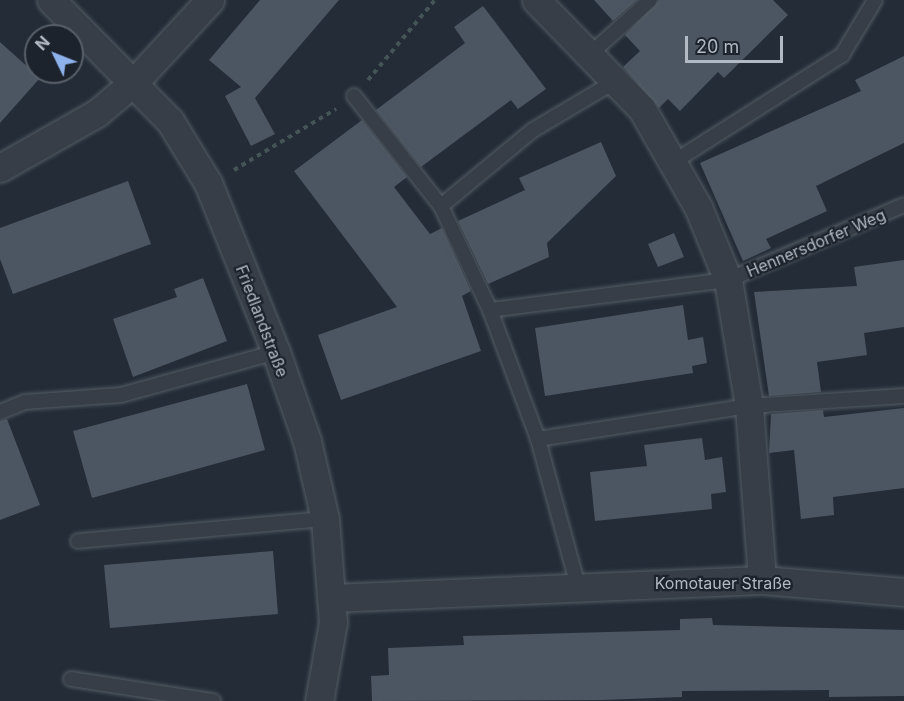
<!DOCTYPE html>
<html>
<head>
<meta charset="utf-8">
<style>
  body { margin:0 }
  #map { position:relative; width:904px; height:701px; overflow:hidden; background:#232c37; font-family:Inter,sans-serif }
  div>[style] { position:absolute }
  .building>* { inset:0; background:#4c5662 }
  .path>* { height:4px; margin-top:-2px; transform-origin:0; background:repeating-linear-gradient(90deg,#455557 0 4.5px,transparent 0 9px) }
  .roads { filter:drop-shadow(0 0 2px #545c65) drop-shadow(0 0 2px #545c65) }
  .service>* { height:14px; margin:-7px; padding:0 7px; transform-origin:7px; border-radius:7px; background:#373e47 }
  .minor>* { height:27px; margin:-13.5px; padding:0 13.5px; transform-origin:13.5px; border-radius:13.5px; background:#373e47 }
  span { translate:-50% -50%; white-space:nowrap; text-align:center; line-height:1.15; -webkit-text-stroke:4.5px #1c232c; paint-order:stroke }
  .street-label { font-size:16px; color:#b1b9c4 }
  .north { position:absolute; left:24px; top:24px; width:60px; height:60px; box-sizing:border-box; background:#1c232c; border:2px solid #585f69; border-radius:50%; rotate:313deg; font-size:16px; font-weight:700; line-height:24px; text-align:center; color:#b1b9c4 }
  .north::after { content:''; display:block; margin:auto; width:21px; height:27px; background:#8eb3ec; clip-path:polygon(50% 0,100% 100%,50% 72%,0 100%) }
  .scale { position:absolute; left:685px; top:36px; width:98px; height:27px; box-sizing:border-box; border:3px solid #b1b9c4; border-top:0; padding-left:8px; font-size:18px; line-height:21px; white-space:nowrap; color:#b1b9c4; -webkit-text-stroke:4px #1c232c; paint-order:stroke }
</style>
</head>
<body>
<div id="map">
  <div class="building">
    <i style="clip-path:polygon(260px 0,339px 0,255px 98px,275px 134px,251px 146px,225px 96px,241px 87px,209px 60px)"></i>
    <i style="clip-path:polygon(594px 0,637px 0,613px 21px)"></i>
    <i style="clip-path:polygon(659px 0,773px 0,788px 15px,724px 78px,718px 72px,680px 111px,668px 99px,659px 108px,623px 67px,640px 51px,625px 35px)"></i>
    <i style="clip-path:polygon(483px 6px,546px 89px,518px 109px,511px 100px,421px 167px,376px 110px,465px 43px,454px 27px)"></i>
    <i style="clip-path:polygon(0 42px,40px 78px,0 123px)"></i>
    <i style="clip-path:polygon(904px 56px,904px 143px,816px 186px,827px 211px,766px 239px,771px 248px,743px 261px,700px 163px,861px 91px,855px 80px)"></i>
    <i style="clip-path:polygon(362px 120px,407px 177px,394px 187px,430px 234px,442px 228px,471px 291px,462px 296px,481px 351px,341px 400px,318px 335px,397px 307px,294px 171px)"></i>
    <i style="clip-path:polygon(601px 142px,616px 176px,547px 243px,549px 257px,488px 284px,458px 221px,525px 190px,519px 178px)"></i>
    <i style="clip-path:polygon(128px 181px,151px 244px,13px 294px,0 259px,0 228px)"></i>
    <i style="clip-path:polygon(674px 233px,684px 257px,658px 267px,648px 244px)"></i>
    <i style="clip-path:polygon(904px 260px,904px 327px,864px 333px,867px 355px,817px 362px,821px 392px,769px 396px,754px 292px,857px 286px,854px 267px)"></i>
    <i style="clip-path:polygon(203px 278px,227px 341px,133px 377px,113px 319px,177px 297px,174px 289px)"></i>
    <i style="clip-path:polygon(683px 305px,688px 340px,703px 337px,707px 363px,692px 366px,693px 373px,545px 396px,535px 328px)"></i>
    <i style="clip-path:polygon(247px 384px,265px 450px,92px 498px,73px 431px)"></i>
    <i style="clip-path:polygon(904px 408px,904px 488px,833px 497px,834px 515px,801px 519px,794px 450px,769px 453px,771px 414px,823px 410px,824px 417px)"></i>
    <i style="clip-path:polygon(7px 419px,40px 505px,0 520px,0 421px)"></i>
    <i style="clip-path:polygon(702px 438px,705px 460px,722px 457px,726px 492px,711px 494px,712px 509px,595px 521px,590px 472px,647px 466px,644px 445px)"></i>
    <i style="clip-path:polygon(273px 551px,278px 614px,110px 628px,104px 565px)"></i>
    <i style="clip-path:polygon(712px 618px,713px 625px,904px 630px,904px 696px,829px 697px,829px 690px,682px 691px,682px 697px,602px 700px,372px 701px,371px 676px,389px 675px,388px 648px,464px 645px,463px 636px,680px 630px,680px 619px)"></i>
  </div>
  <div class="path">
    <i style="left:368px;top:80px;width:104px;rotate:-50.1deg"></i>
    <i style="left:234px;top:170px;width:119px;rotate:-30.9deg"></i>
  </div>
  <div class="roads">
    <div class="service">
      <i style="left:589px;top:55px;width:82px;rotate:-42deg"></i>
      <i style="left:354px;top:96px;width:140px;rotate:51.7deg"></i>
      <i style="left:441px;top:206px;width:115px;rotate:64.8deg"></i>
      <i style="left:490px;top:310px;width:138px;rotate:69.6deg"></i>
      <i style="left:538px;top:439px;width:152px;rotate:74.8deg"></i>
      <i style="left:675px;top:161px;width:198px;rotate:-32.4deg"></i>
      <i style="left:842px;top:55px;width:64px;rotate:-59deg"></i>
      <i style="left:441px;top:206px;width:119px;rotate:-39.6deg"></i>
      <i style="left:533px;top:130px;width:94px;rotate:-30.7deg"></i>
      <i style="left:490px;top:310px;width:240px;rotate:-7.2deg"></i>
      <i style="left:728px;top:280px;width:191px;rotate:-23.1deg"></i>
      <i style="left:0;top:412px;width:27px;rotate:-22deg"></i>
      <i style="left:25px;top:402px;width:96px;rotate:-4.2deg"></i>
      <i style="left:121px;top:395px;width:161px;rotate:-15.5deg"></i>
      <i style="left:538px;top:439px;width:214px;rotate:-8.9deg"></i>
      <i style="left:749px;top:406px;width:155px;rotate:-3.7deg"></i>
      <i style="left:78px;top:541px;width:248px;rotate:-5.1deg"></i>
      <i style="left:71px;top:679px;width:144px;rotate:8.8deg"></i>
    </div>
    <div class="minor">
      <i style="left:51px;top:0;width:170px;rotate:45.5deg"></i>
      <i style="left:170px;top:121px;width:73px;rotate:58.5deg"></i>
      <i style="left:208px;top:183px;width:182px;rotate:68.1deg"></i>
      <i style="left:276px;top:352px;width:94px;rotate:70.8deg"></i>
      <i style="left:307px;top:441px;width:80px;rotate:77deg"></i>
      <i style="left:325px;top:519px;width:103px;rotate:85.6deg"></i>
      <i style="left:333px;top:622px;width:80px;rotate:100deg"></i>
      <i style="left:536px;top:0;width:152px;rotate:45.8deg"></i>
      <i style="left:642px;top:109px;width:113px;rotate:60.3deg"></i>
      <i style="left:698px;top:207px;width:79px;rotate:67.7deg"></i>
      <i style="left:728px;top:280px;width:128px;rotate:80.5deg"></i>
      <i style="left:749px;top:406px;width:174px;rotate:85.7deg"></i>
      <i style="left:0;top:168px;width:112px;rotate:-29.6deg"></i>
      <i style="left:97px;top:113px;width:51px;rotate:-40.2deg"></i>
      <i style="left:136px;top:80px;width:109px;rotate:-47.2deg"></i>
      <i style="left:331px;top:598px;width:431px;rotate:-2.4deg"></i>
      <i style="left:762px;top:580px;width:143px;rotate:4.8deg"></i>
    </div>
  </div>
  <div class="street-label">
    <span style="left:816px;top:243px;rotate:-23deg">Hennersdorfer Weg</span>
    <span style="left:262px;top:321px;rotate:69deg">Friedlandstraße</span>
    <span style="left:723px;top:583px">Komotauer Straße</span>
  </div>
  <div class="north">N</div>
  <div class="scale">20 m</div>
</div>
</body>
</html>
